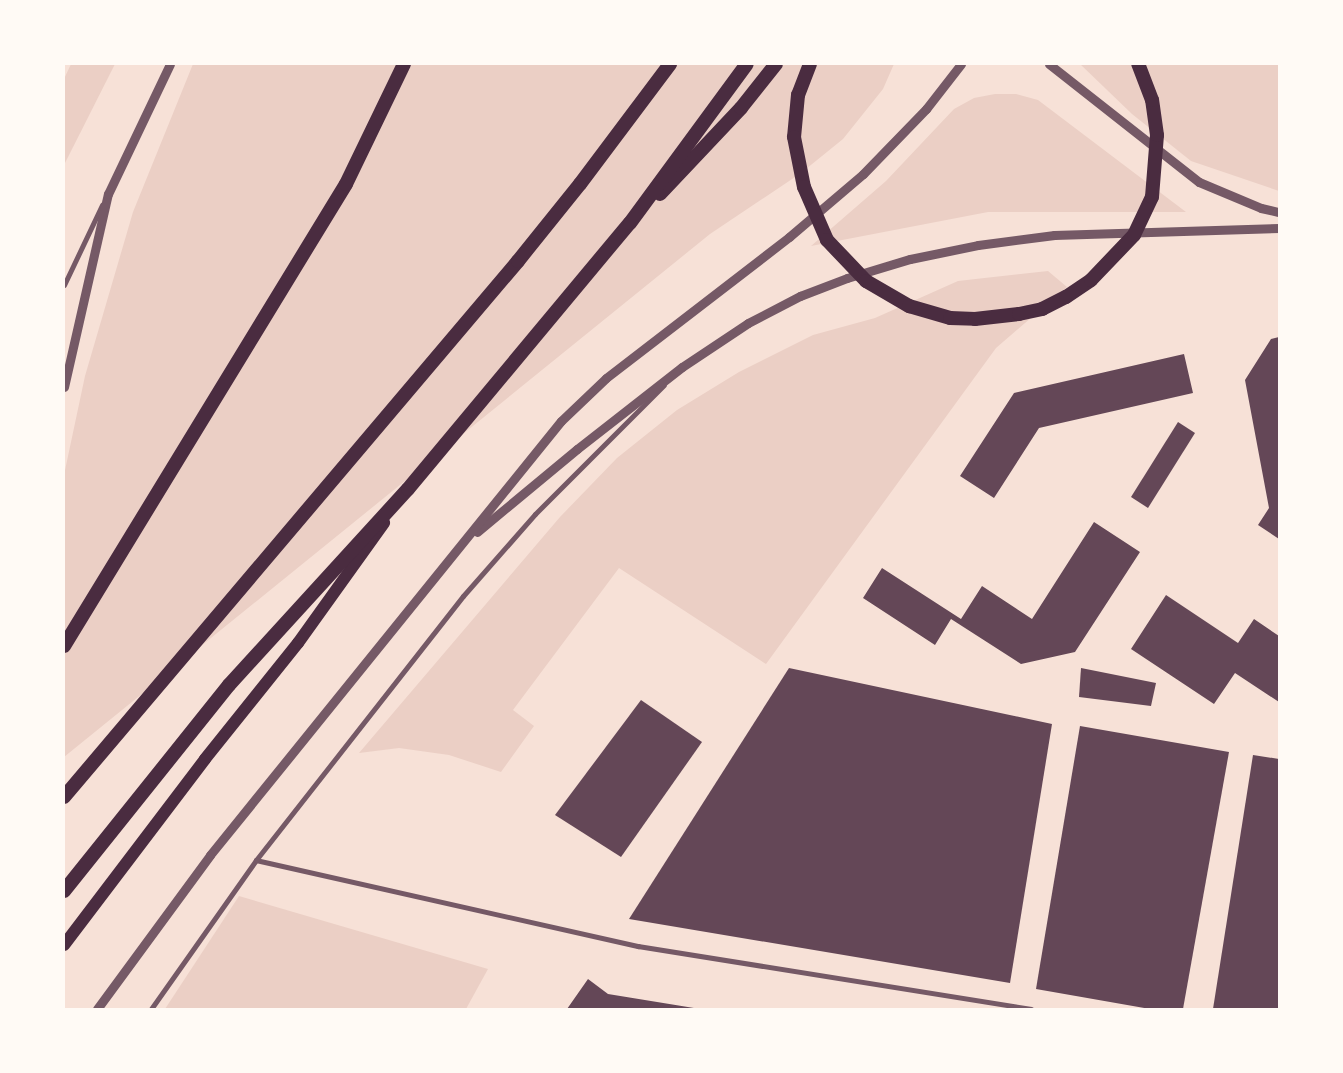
<!DOCTYPE html>
<html>
<head>
<meta charset="utf-8">
<style>
  body { margin:0 }
  #map { position:relative; width:1343px; height:1073px; overflow:hidden; background:#f7e1d7; font-family:Quicksand,sans-serif }
  div>[style] { position:absolute }
  .green>* { inset:0; background:#ebcfc5 }
  .building>* { inset:0; background:#644757 }
  .pedestrian>* { height:4.5px; margin:-2.25px; padding:0 2.25px; transform-origin:2.25px; border-radius:2.25px; background:#755966 }
  .minor>* { height:5px; margin:-2.5px; padding:0 2.5px; transform-origin:2.5px; border-radius:2.5px; background:#755966 }
  .tertiary>* { height:9px; margin:-4.5px; padding:0 4.5px; transform-origin:4.5px; border-radius:4.5px; background:#755966 }
  .primary>* { height:12px; margin:-6px; padding:0 6px; transform-origin:6px; border-radius:6px; background:#4a2c40 }
  .trunk>* { height:14px; margin:-7px; padding:0 7px; transform-origin:7px; border-radius:7px; background:#4a2c40 }
  span { translate:-50% -50%; white-space:nowrap; text-align:center; line-height:1.15; -webkit-text-stroke:5px #fffaf5; paint-order:stroke }
  .frame { position:absolute; inset:0; border:65px solid #fffaf5; pointer-events:none }
</style>
</head>
<body>
<div id="map">
  <div class="green">
    <i style="clip-path:polygon(71px 64px,115px 64px,64px 165px,64px 79px)"></i>
    <i style="clip-path:polygon(193px 64px,894px 64px,883px 89px,843px 139px,801px 173px,710px 234px,64px 757px,64px 475px,85px 376px,133px 212px)"></i>
    <i style="clip-path:polygon(1080px 64px,1279px 64px,1279px 191px,1191px 161px,1132px 114px)"></i>
    <i style="clip-path:polygon(995px 94px,1016px 94px,1038px 100px,1186px 212px,988px 212px,811px 246px,886px 181px,954px 109px,974px 98px)"></i>
    <i style="clip-path:polygon(1048px 271px,1067px 287px,996px 348px,766px 664px,619px 568px,513px 710px,534px 726px,501px 772px,449px 755px,399px 748px,359px 753px,560px 517px,617px 458px,677px 410px,739px 372px,813px 335px,875px 318px,958px 281px)"></i>
    <i style="clip-path:polygon(239px 896px,488px 969px,466px 1009px,165px 1009px)"></i>
  </div>
  <div class="building">
    <i style="clip-path:polygon(1279px 337px,1279px 539px,1258px 525px,1269px 508px,1245px 380px,1271px 339px)"></i>
    <i style="clip-path:polygon(1184px 354px,1193px 393px,1039px 428px,994px 498px,960px 476px,1014px 393px)"></i>
    <i style="clip-path:polygon(1178px 422px,1195px 433px,1148px 508px,1131px 497px)"></i>
    <i style="clip-path:polygon(1094px 522px,1140px 552px,1075px 652px,1021px 664px,951px 619px,935px 645px,863px 598px,882px 568px,961px 619px,982px 586px,1032px 619px)"></i>
    <i style="clip-path:polygon(1166px 595px,1238px 643px,1254px 619px,1279px 636px,1279px 702px,1235px 673px,1214px 704px,1131px 649px)"></i>
    <i style="clip-path:polygon(789px 668px,1052px 724px,1010px 983px,629px 919px)"></i>
    <i style="clip-path:polygon(1081px 668px,1156px 683px,1151px 706px,1079px 697px)"></i>
    <i style="clip-path:polygon(641px 700px,702px 742px,621px 857px,555px 815px)"></i>
    <i style="clip-path:polygon(1080px 726px,1229px 752px,1183px 1009px,1150px 1009px,1036px 989px)"></i>
    <i style="clip-path:polygon(1253px 755px,1279px 759px,1279px 1009px,1213px 1009px)"></i>
    <i style="clip-path:polygon(588px 979px,608px 994px,700px 1009px,567px 1009px)"></i>
  </div>
  <div class="pedestrian">
    <i style="left:256px;top:860px;width:392px;rotate:12.7deg"></i>
    <i style="left:638px;top:946px;width:398px;rotate:9.1deg"></i>
  </div>
  <div class="minor">
    <i style="left:64px;top:285px;width:89px;rotate:-64.6deg"></i>
    <i style="left:151px;top:1009px;width:182px;rotate:-54.8deg"></i>
    <i style="left:256px;top:860px;width:335px;rotate:-51.9deg"></i>
    <i style="left:463px;top:596px;width:109px;rotate:-48.7deg"></i>
    <i style="left:535px;top:514px;width:182px;rotate:-45deg"></i>
  </div>
  <div class="tertiary">
    <i style="left:1049px;top:64px;width:191px;rotate:38.2deg"></i>
    <i style="left:1199px;top:182px;width:67px;rotate:22.8deg"></i>
    <i style="left:1261px;top:208px;width:18px;rotate:13deg"></i>
    <i style="left:64px;top:387px;width:198px;rotate:-77.2deg"></i>
    <i style="left:108px;top:194px;width:144px;rotate:-64.5deg"></i>
    <i style="left:477px;top:532px;width:130px;rotate:-39.7deg"></i>
    <i style="left:577px;top:449px;width:133px;rotate:-38deg"></i>
    <i style="left:682px;top:367px;width:79px;rotate:-33.7deg"></i>
    <i style="left:748px;top:323px;width:59px;rotate:-27.4deg"></i>
    <i style="left:800px;top:296px;width:50px;rotate:-21deg"></i>
    <i style="left:847px;top:278px;width:66px;rotate:-16.8deg"></i>
    <i style="left:910px;top:259px;width:69px;rotate:-11.6deg"></i>
    <i style="left:978px;top:245px;width:77px;rotate:-7.5deg"></i>
    <i style="left:1054px;top:235px;width:225px;rotate:-1.8deg"></i>
    <i style="left:97px;top:1009px;width:191px;rotate:-53.7deg"></i>
    <i style="left:210px;top:855px;width:558px;rotate:-51.04deg"></i>
    <i style="left:561px;top:421px;width:62px;rotate:-43.7deg"></i>
    <i style="left:606px;top:378px;width:231px;rotate:-37.6deg"></i>
    <i style="left:789px;top:237px;width:97px;rotate:-40.4deg"></i>
    <i style="left:863px;top:174px;width:91px;rotate:-45.9deg"></i>
    <i style="left:926px;top:109px;width:57px;rotate:-52.1deg"></i>
  </div>
  <div class="primary">
    <i style="left:64px;top:945px;width:233px;rotate:-52.8deg"></i>
    <i style="left:205px;top:759px;width:149px;rotate:-51.3deg"></i>
    <i style="left:298px;top:643px;width:148px;rotate:-54.4deg"></i>
  </div>
  <div class="trunk">
    <i style="left:810px;top:64px;width:33px;rotate:111deg"></i>
    <i style="left:798px;top:95px;width:42px;rotate:95.4deg"></i>
    <i style="left:794px;top:137px;width:51px;rotate:78.7deg"></i>
    <i style="left:804px;top:187px;width:58px;rotate:66.5deg"></i>
    <i style="left:827px;top:240px;width:57px;rotate:46.4deg"></i>
    <i style="left:866px;top:281px;width:50px;rotate:30.2deg"></i>
    <i style="left:909px;top:306px;width:43px;rotate:16.3deg"></i>
    <i style="left:950px;top:318px;width:25px;rotate:2deg"></i>
    <i style="left:975px;top:319px;width:44px;rotate:-6.5deg"></i>
    <i style="left:1019px;top:314px;width:24px;rotate:-12deg"></i>
    <i style="left:1042px;top:309px;width:27px;rotate:-27deg"></i>
    <i style="left:1066px;top:297px;width:30px;rotate:-34deg"></i>
    <i style="left:1091px;top:280px;width:62px;rotate:-46.3deg"></i>
    <i style="left:1134px;top:235px;width:42px;rotate:-64.7deg"></i>
    <i style="left:1152px;top:197px;width:62px;rotate:-85.4deg"></i>
    <i style="left:1157px;top:135px;width:35px;rotate:-98deg"></i>
    <i style="left:1152px;top:100px;width:39px;rotate:-111deg"></i>
    <i style="left:660px;top:194px;width:118px;rotate:-46.7deg"></i>
    <i style="left:741px;top:108px;width:56px;rotate:-51.5deg"></i>
    <i style="left:64px;top:646px;width:541px;rotate:-58.6deg"></i>
    <i style="left:346px;top:184px;width:133px;rotate:-64.2deg"></i>
    <i style="left:64px;top:797px;width:702px;rotate:-49.73deg"></i>
    <i style="left:518px;top:261px;width:99px;rotate:-51.2deg"></i>
    <i style="left:580px;top:184px;width:150px;rotate:-53.1deg"></i>
    <i style="left:64px;top:891px;width:264px;rotate:-51.3deg"></i>
    <i style="left:229px;top:685px;width:265px;rotate:-47.6deg"></i>
    <i style="left:408px;top:489px;width:346px;rotate:-50.2deg"></i>
    <i style="left:630px;top:223px;width:197px;rotate:-53.7deg"></i>
  </div>
  <div class="frame"></div>
</div>
</body>
</html>
